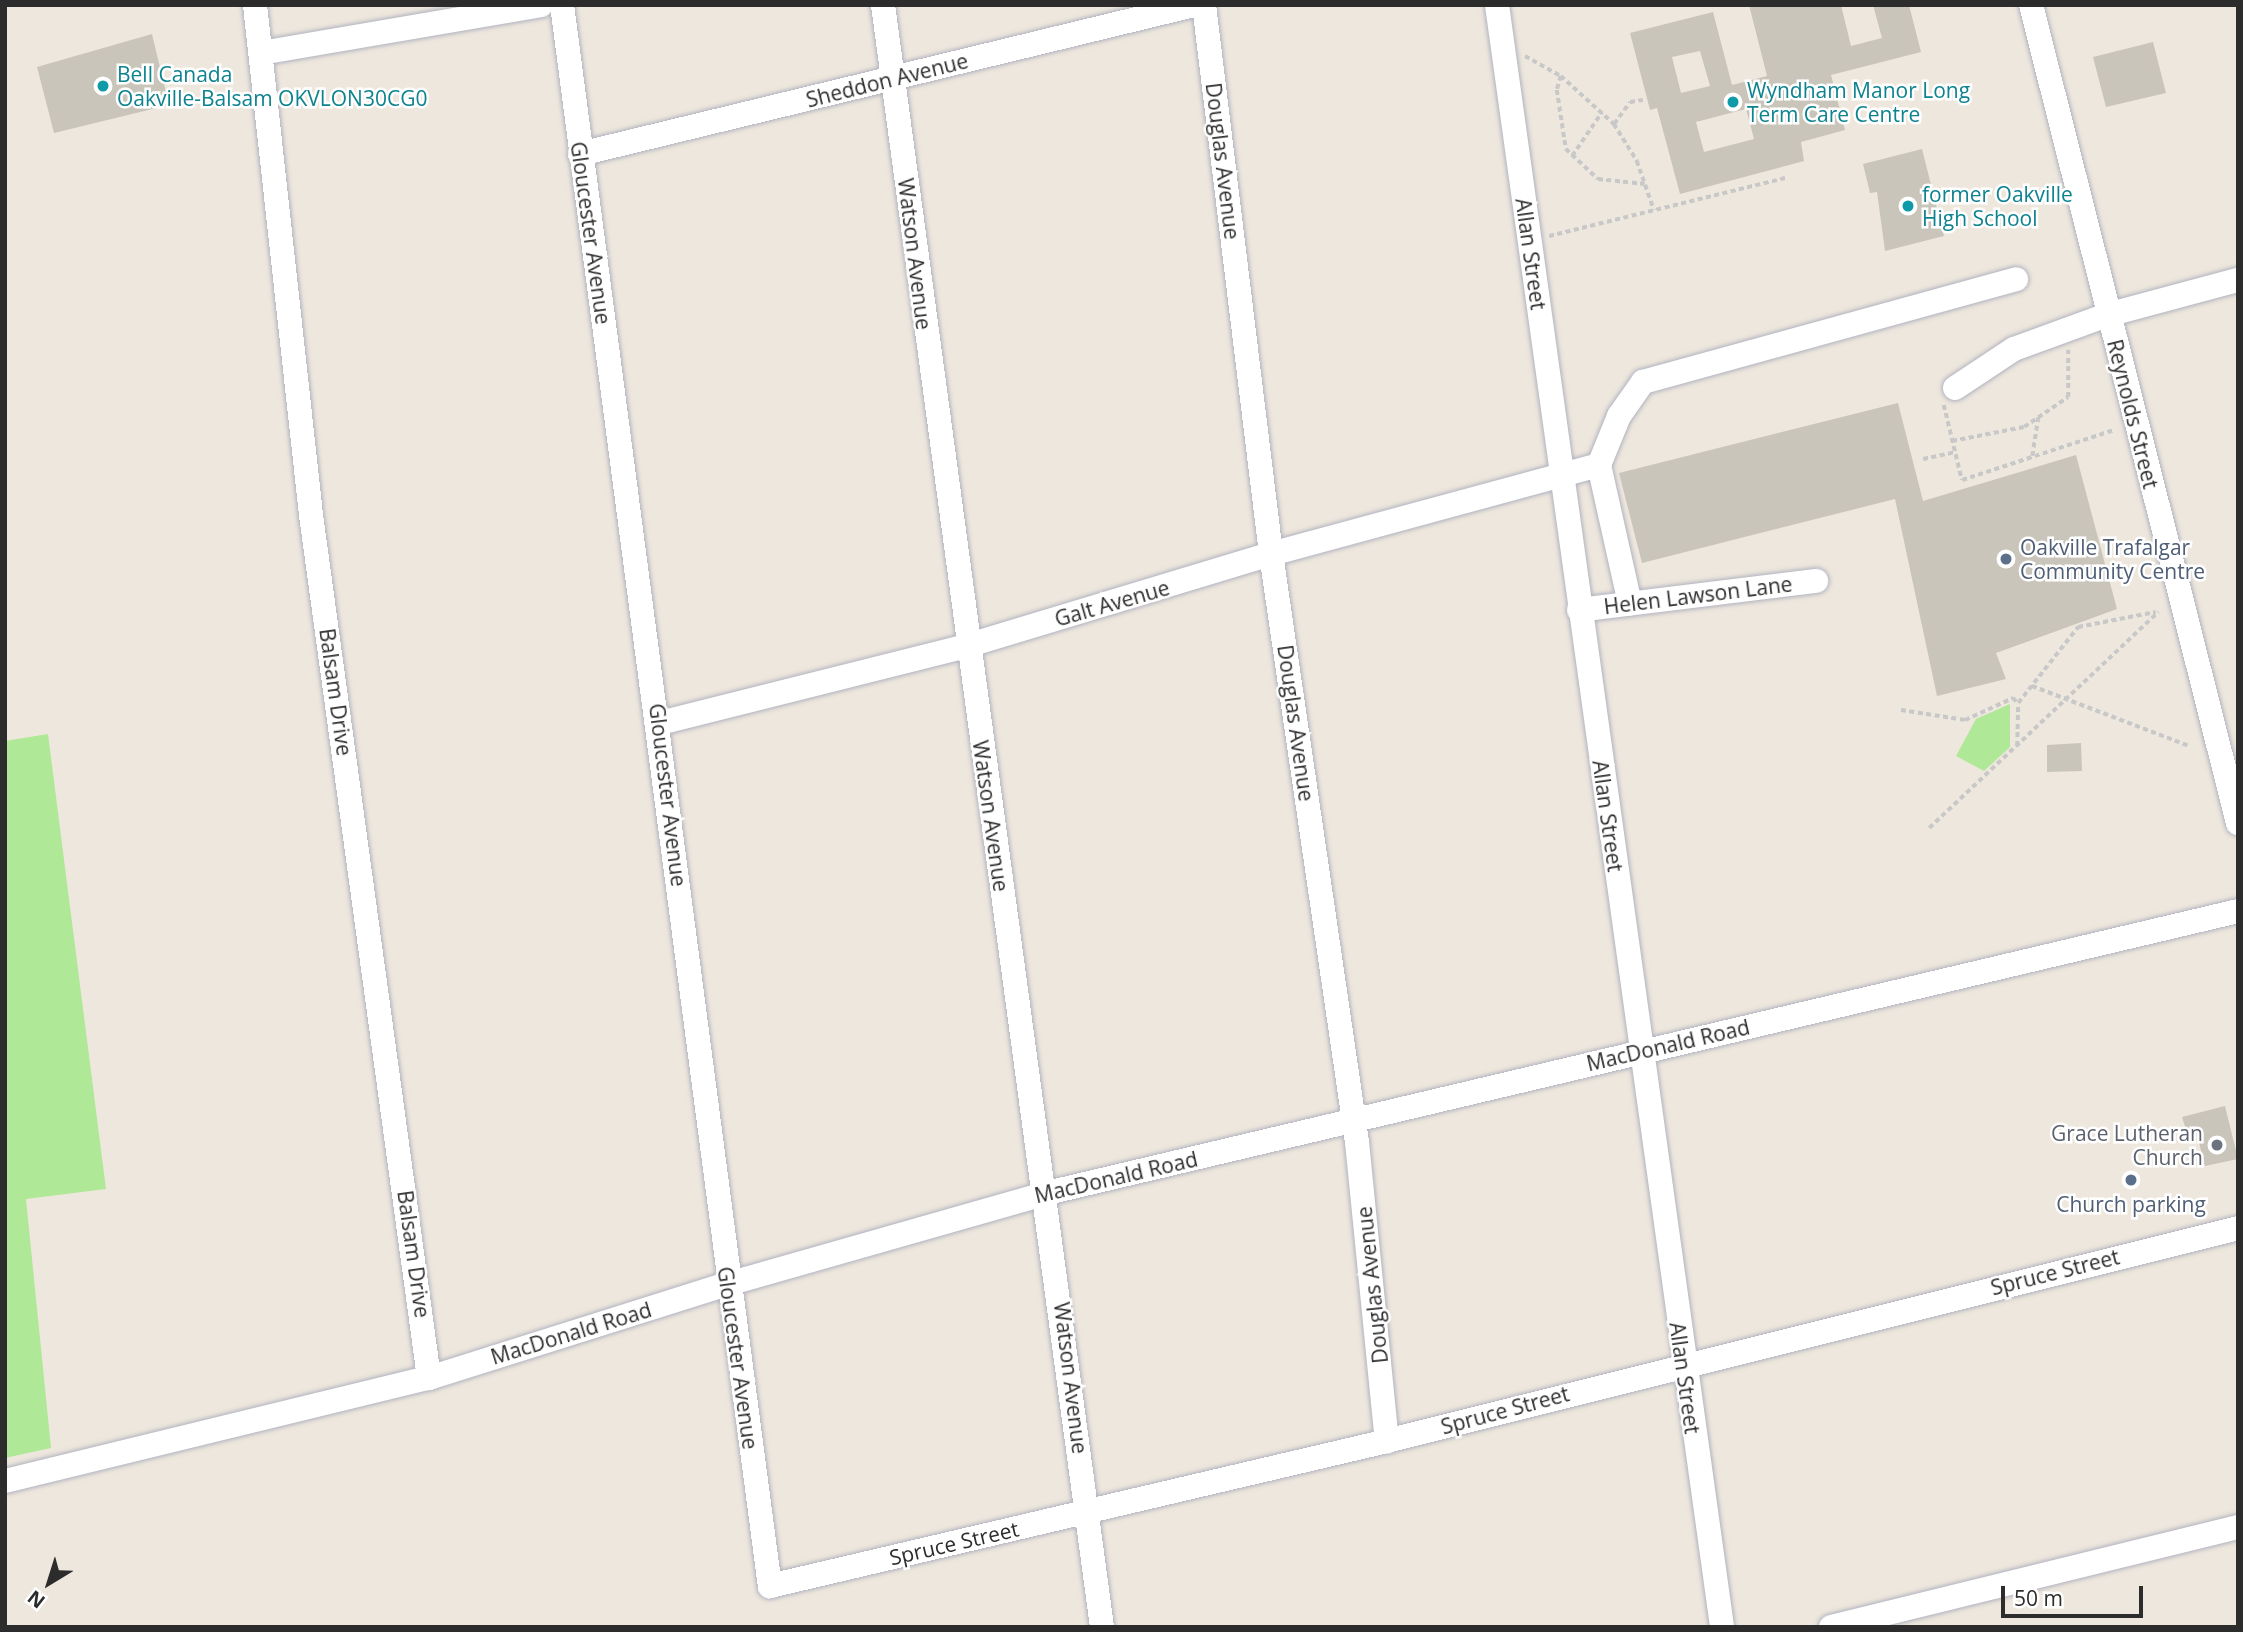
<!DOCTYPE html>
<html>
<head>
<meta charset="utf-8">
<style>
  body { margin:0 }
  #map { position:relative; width:2243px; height:1632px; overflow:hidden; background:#eee7dd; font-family:"Open Sans",sans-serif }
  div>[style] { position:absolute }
  .green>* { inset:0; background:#afe896 }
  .building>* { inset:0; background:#c9c5bb }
  .path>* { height:3.5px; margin-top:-1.75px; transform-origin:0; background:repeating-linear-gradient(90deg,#c8c8c8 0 5px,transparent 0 8.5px) }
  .roads { filter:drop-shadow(0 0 2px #b1b3c0) drop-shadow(0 0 2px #b1b3c0) }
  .minor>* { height:24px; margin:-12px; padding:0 12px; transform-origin:12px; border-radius:12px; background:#fff }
  .dots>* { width:19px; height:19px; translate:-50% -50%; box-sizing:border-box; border:4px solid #fff; border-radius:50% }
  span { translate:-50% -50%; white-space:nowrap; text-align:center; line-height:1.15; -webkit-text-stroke:5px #fff; paint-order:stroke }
  .culture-label { font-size:21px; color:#0d838f }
  .left { translate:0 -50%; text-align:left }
  .street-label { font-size:21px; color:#2c2c2c }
  .service-label { font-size:21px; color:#4e5e75 }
  .worship-label { font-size:21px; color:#5b616d }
  .right { translate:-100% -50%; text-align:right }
  .frame { position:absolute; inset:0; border:7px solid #2c2c2c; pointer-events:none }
  .north { position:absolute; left:14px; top:1548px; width:70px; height:70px; -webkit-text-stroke:5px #fff; paint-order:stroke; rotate:218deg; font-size:19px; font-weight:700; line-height:28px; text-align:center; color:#2c2c2c }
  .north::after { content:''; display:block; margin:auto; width:24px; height:32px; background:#2c2c2c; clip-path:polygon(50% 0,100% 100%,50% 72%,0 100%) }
  .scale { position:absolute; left:2001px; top:1586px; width:142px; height:32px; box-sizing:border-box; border:4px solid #2c2c2c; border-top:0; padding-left:9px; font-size:21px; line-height:24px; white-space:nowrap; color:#2c2c2c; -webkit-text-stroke:5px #fff; paint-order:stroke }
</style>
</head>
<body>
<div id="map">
  <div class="green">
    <i style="clip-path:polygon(2010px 704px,2010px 747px,1984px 771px,1956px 756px,1976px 719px)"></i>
    <i style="clip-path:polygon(48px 734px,106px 1189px,26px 1199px,51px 1448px,5px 1458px,5px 741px)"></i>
  </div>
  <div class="building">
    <i style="clip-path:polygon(evenodd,1749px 5px,1841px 5px,1851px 46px,1882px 38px,1873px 5px,1909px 5px,1921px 52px,1831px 75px,1845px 130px,1801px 142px,1804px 161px,1680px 194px,1657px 108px,1650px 110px,1630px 33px,1713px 12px,1732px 85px,1767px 76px,1749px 5px,1700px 51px,1710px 86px,1681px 93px,1672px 57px,1700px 51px,1749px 5px,1746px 109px,1754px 139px,1704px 152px,1696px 122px,1746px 109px)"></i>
    <i style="clip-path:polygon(152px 34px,169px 105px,54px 133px,37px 67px)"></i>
    <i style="clip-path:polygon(2153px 42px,2166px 93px,2106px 107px,2093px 57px)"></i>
    <i style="clip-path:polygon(1922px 149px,1944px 236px,1885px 251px,1877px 192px,1870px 193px,1863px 164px)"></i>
    <i style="clip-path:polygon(1898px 403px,1923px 501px,2076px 455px,2117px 609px,1996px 653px,2006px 679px,1937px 696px,1895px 499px,1642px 563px,1619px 473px)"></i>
    <i style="clip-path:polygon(2081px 743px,2082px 771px,2047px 772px,2047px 745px)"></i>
    <i style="clip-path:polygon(2225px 1106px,2238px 1159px,2205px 1166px,2196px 1131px,2187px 1133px,2182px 1117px)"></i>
  </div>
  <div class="path">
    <i style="left:1525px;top:56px;width:41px;rotate:29.1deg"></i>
    <i style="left:1561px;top:76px;width:72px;rotate:42.2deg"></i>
    <i style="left:1614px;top:124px;width:44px;rotate:58.1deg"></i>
    <i style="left:1637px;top:161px;width:52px;rotate:70.9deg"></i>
    <i style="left:1561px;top:76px;width:15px;rotate:106deg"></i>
    <i style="left:1557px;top:90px;width:60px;rotate:81.3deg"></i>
    <i style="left:1566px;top:149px;width:44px;rotate:43.2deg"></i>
    <i style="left:1598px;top:179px;width:47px;rotate:6.1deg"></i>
    <i style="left:1614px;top:124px;width:27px;rotate:-54deg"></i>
    <i style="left:1630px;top:102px;width:13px;rotate:-9deg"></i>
    <i style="left:1572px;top:156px;width:53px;rotate:-55.7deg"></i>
    <i style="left:1549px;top:236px;width:243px;rotate:-13.8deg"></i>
    <i style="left:1944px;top:405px;width:77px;rotate:76.5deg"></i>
    <i style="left:1962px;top:480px;width:160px;rotate:-18.2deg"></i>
    <i style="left:1952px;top:441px;width:73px;rotate:-11deg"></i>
    <i style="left:2024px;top:427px;width:53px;rotate:-34.3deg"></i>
    <i style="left:2068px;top:397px;width:47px;rotate:-90deg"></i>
    <i style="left:2032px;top:456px;width:39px;rotate:-81deg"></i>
    <i style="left:1923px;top:459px;width:33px;rotate:-12deg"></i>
    <i style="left:2032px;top:686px;width:168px;rotate:20.9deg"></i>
    <i style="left:1901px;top:710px;width:65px;rotate:8.9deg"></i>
    <i style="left:1965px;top:720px;width:53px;rotate:-24.6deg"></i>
    <i style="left:2013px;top:698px;width:7px;rotate:45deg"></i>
    <i style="left:2017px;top:746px;width:43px;rotate:-88.7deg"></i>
    <i style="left:2018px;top:703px;width:97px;rotate:-51.7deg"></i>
    <i style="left:2078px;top:627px;width:79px;rotate:-10.9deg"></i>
    <i style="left:1929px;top:828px;width:315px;rotate:-43.3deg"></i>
  </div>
  <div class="roads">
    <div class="minor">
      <i style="left:255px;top:5px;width:513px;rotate:83.73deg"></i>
      <i style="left:311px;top:515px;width:871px;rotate:82.21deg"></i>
      <i style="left:562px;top:5px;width:1595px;rotate:82.51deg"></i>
      <i style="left:770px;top:1586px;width:634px;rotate:-13.22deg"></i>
      <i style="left:1387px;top:1441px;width:877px;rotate:-14.05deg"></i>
      <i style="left:883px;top:5px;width:1637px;rotate:82.31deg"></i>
      <i style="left:1204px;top:5px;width:553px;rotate:83.04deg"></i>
      <i style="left:1271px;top:554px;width:594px;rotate:81.68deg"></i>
      <i style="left:1357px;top:1142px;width:301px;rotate:84.3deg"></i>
      <i style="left:1497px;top:5px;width:1638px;rotate:82.1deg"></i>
      <i style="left:2031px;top:5px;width:844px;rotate:75.8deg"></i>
      <i style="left:261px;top:53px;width:284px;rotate:-9.7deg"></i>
      <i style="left:580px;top:154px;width:632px;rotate:-13.64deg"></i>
      <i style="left:1955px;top:388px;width:71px;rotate:-33.5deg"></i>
      <i style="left:2014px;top:349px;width:99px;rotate:-20.1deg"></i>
      <i style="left:2107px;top:315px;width:136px;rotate:-15deg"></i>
      <i style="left:1599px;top:465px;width:142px;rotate:77.4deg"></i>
      <i style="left:1579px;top:610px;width:239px;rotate:-7deg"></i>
      <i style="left:660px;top:723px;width:316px;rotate:-14.1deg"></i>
      <i style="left:966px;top:646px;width:319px;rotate:-16.8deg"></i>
      <i style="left:1271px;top:554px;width:340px;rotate:-15.2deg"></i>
      <i style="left:1599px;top:465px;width:53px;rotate:-67.8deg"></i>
      <i style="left:1619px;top:416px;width:42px;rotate:-54.8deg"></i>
      <i style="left:1643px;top:382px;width:387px;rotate:-15.4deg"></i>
      <i style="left:5px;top:1481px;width:436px;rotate:-13.7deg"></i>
      <i style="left:429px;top:1378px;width:313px;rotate:-17.5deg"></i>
      <i style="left:728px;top:1284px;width:332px;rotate:-15.9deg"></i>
      <i style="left:1047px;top:1193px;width:1224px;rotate:-13.32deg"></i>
      <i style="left:1831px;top:1627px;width:419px;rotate:-13.8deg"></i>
    </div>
  </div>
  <div class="dots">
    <i style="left:103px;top:86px;background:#0f9aa8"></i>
    <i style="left:1733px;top:102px;background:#0f9aa8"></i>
    <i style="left:1908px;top:206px;background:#0f9aa8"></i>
    <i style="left:2006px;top:559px;background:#5c6f8a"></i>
    <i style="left:2217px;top:1145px;background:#6b7280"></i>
    <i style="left:2131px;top:1180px;background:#5c6f8a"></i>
  </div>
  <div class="culture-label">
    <span class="left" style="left:117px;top:86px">Bell Canada<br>Oakville-Balsam OKVLON30CG0</span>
    <span class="left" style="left:1747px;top:102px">Wyndham Manor Long<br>Term Care Centre</span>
    <span class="left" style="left:1922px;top:206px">former Oakville<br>High School</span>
  </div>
  <div class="street-label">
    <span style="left:887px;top:80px;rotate:-14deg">Sheddon Avenue</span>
    <span style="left:1223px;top:161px;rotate:83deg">Douglas Avenue</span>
    <span style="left:591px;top:233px;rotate:82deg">Gloucester Avenue</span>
    <span style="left:915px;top:254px;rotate:83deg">Watson Avenue</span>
    <span style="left:1531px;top:254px;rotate:82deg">Allan Street</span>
    <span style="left:2133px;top:414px;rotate:76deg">Reynolds Street</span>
    <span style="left:1698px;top:595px;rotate:-7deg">Helen Lawson Lane</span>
    <span style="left:1112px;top:603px;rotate:-16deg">Galt Avenue</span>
    <span style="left:336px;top:692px;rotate:82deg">Balsam Drive</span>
    <span style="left:1296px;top:723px;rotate:82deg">Douglas Avenue</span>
    <span style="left:668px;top:795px;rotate:83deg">Gloucester Avenue</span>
    <span style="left:991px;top:816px;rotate:82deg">Watson Avenue</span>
    <span style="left:1608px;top:816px;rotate:82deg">Allan Street</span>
    <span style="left:1668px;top:1045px;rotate:-13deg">MacDonald Road</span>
    <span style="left:1116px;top:1177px;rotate:-13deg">MacDonald Road</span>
    <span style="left:414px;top:1254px;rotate:82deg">Balsam Drive</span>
    <span style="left:2055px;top:1272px;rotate:-14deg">Spruce Street</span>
    <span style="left:1372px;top:1285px;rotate:-96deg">Douglas Avenue</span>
    <span style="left:571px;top:1333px;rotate:-17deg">MacDonald Road</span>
    <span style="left:738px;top:1358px;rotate:82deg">Gloucester Avenue</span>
    <span style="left:1071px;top:1378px;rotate:83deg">Watson Avenue</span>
    <span style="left:1685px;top:1378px;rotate:82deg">Allan Street</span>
    <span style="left:1505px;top:1410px;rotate:-15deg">Spruce Street</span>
    <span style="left:954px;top:1543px;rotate:-13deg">Spruce Street</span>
  </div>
  <div class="service-label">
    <span class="left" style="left:2020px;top:559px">Oakville Trafalgar<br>Community Centre</span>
    <span style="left:2131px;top:1204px">Church parking</span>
  </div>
  <div class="worship-label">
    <span class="right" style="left:2203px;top:1145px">Grace Lutheran<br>Church</span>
  </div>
  <div class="frame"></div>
  <div class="north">N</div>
  <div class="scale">50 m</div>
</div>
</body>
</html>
